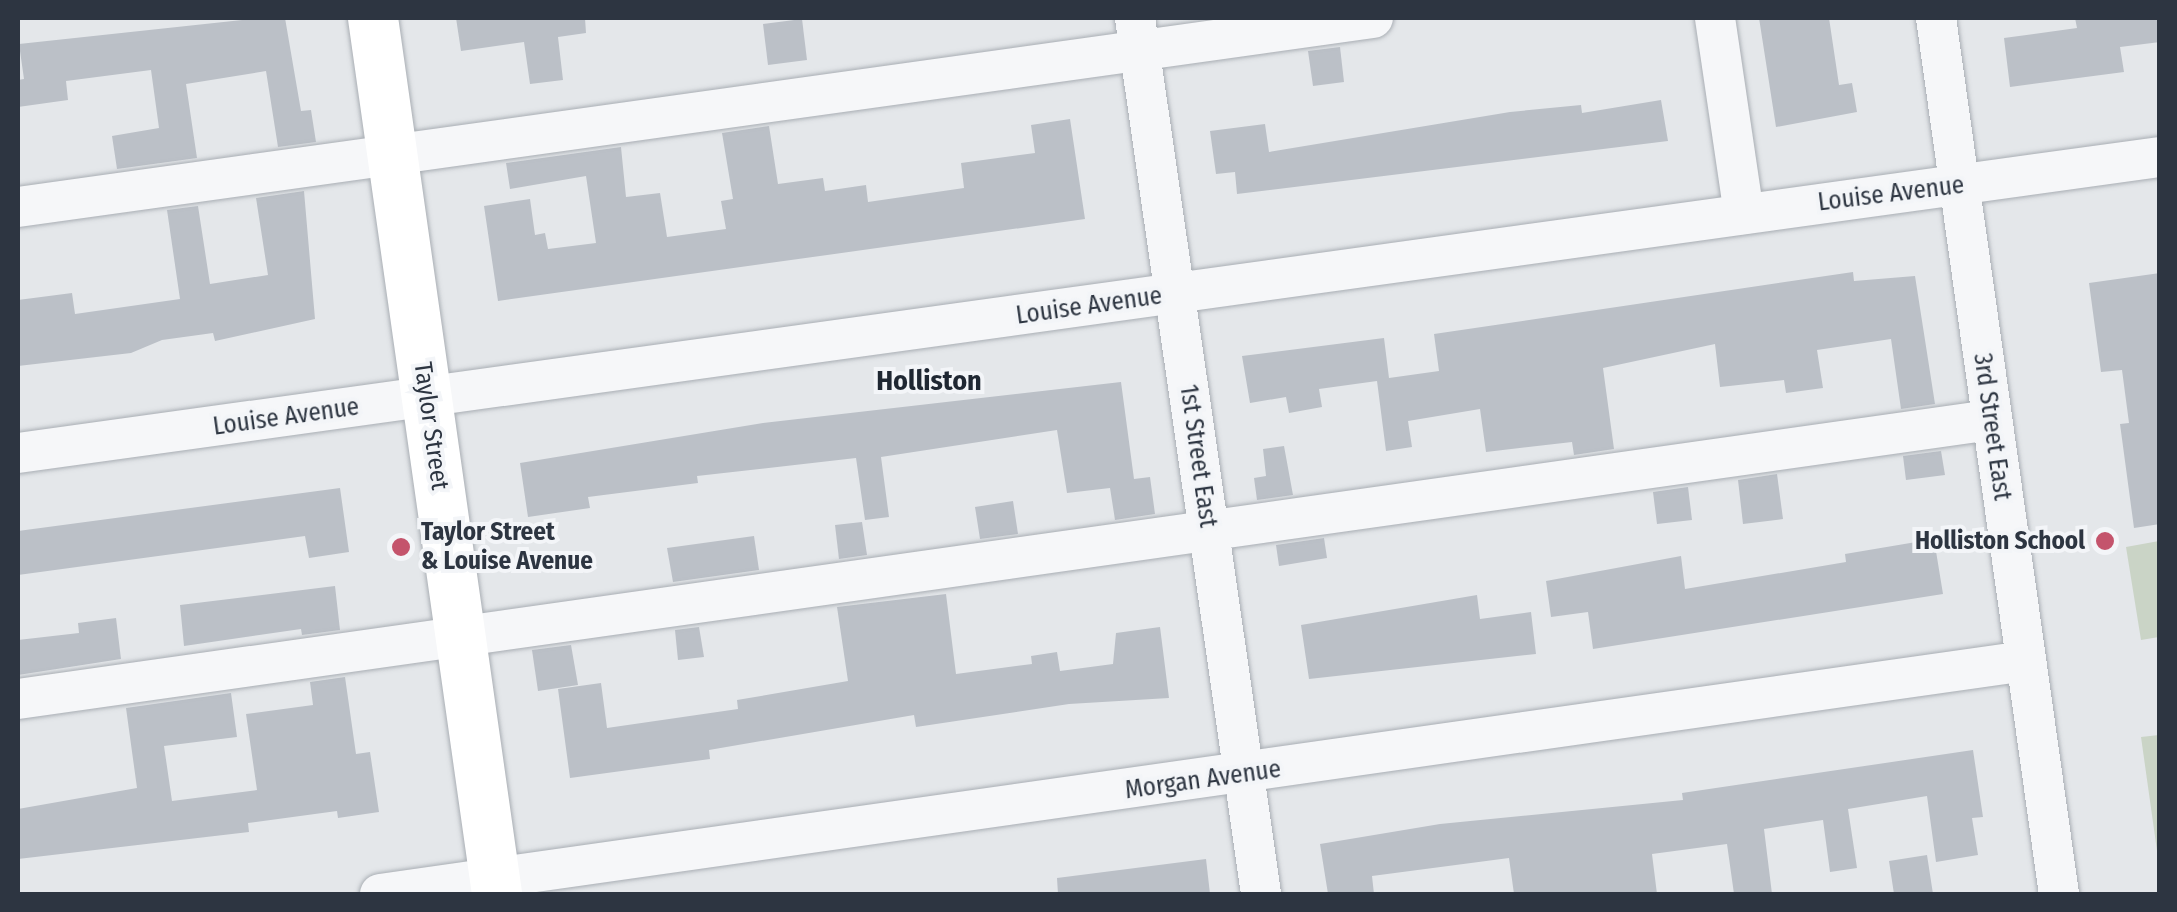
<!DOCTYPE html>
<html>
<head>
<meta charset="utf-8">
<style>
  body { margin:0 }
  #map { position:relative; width:2177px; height:912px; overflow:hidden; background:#e4e7ea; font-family:"Fira Sans Condensed",sans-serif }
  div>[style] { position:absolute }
  .green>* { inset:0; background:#cad4c6 }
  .building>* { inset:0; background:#bbc0c7 }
  .roads { filter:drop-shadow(0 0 2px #a9aeb4) drop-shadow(0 0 2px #a9aeb4) }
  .minor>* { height:40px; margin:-20px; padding:0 20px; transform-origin:20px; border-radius:20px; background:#f6f7f9 }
  .major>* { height:50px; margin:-25px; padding:0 25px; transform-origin:25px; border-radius:25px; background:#fff }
  .dots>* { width:28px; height:28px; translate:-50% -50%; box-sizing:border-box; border:5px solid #f3f5f8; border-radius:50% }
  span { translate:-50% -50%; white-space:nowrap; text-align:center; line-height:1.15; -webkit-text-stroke:8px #f3f5f8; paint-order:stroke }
  .street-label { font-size:25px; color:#2d3541 }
  .poi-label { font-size:25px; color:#2d3541; font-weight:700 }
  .left { translate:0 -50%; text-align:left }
  .right { translate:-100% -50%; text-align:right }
  .neighbourhood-label { font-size:28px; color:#1f2732; font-weight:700 }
  .frame { position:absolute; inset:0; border:20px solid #2d3541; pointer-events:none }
</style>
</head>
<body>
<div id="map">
  <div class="green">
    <i style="clip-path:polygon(2159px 541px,2159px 637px,2141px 640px,2126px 547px)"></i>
    <i style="clip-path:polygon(2159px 735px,2160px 735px,2159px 865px,2141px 737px)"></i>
  </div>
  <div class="building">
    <i style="clip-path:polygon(260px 18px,285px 18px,301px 111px,311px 110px,316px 142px,278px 147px,266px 71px,186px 84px,197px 158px,117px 169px,112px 136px,159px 128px,151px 70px,66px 81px,68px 100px,18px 107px,18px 80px,24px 79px,19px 44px)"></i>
    <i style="clip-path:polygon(456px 18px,585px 18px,586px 33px,558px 37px,563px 80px,530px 84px,524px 42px,461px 51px)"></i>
    <i style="clip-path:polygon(1759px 18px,1829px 18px,1839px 85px,1852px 83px,1857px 112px,1776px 127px)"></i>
    <i style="clip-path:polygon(2075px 18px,2160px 18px,2160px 42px,2120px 47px,2124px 72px,2010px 87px,2004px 38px,2077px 28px)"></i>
    <i style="clip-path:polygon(802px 19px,807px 60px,768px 65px,763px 24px)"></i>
    <i style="clip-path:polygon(1340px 47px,1344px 82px,1313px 86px,1308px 51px)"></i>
    <i style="clip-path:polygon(1661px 100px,1668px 141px,1237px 194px,1235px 172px,1216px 174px,1210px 131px,1265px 124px,1269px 152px,1510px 112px,1581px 105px,1582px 113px)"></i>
    <i style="clip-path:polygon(1070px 119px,1085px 219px,498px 301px,484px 206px,530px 199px,535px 235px,545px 233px,548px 249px,596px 243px,586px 176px,510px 189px,506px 163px,621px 147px,626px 197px,660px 193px,667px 237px,726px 229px,721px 201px,733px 199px,722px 133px,769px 126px,778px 184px,823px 178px,825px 191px,866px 185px,868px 202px,964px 188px,961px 163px,1035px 153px,1031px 125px)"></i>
    <i style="clip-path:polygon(304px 191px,315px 319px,215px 341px,213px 333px,162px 340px,131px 353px,18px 366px,18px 300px,72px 293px,75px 314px,180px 299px,167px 210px,198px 206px,210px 284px,268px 275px,256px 198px)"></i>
    <i style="clip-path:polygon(1853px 272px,1854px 281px,1915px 276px,1935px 404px,1901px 409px,1891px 339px,1817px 350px,1823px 388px,1786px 393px,1784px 380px,1720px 387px,1715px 344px,1603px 368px,1614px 449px,1574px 455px,1572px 442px,1486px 452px,1480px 409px,1408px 421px,1412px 447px,1386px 451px,1377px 381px,1319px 389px,1322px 407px,1289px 413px,1286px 397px,1250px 403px,1242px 356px,1384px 338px,1389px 378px,1439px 371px,1434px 334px)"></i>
    <i style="clip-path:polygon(2160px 273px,2160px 524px,2134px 528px,2120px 424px,2129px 423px,2122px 370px,2101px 372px,2089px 283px)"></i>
    <i style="clip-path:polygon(1121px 382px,1134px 479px,1150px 477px,1155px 514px,1115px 520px,1110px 488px,1067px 493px,1057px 430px,881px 457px,889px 517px,865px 520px,856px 458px,697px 476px,698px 483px,588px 497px,590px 508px,528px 517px,520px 463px,763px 423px)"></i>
    <i style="clip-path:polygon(1284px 446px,1293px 495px,1257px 500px,1254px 478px,1266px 476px,1263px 449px)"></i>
    <i style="clip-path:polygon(1941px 451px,1945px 475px,1906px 480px,1903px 456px)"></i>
    <i style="clip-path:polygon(1777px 474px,1783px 519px,1743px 524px,1738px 480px)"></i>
    <i style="clip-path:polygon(1688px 487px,1692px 520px,1657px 524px,1653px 492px)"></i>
    <i style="clip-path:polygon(340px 488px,349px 552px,309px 558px,305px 536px,18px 575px,18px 531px)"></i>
    <i style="clip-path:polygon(1013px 501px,1018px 534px,980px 539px,975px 507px)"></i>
    <i style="clip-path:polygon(862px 522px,867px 555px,839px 559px,835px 525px)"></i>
    <i style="clip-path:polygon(754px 536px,759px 570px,673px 582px,667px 548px)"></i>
    <i style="clip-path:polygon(1324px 538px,1327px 558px,1279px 566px,1276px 545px)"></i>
    <i style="clip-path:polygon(1934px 539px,1943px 594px,1593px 649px,1588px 612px,1551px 617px,1546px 581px,1681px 556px,1685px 589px,1846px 562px,1845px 554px)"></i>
    <i style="clip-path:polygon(335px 586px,340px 630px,302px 635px,301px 629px,184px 646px,180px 605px)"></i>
    <i style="clip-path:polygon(946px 594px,956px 674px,1032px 664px,1031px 656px,1057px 652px,1060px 671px,1113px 664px,1116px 633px,1160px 627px,1169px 698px,1069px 704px,916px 727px,914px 715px,709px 750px,710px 759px,570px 778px,558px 689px,601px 683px,607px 728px,738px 709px,737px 700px,848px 681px,837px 607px)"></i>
    <i style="clip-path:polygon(1477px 595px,1480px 619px,1531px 612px,1536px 654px,1309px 679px,1301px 625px)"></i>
    <i style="clip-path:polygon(116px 618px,121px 659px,18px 675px,18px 640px,79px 633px,78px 623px)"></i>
    <i style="clip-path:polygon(699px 627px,704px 657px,678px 660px,675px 630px)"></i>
    <i style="clip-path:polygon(571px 645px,578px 685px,538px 691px,532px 650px)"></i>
    <i style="clip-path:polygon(345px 677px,356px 754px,370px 752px,379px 812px,338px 818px,337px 811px,248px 823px,249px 832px,18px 859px,18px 809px,137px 788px,126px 708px,231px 693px,237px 737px,164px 746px,172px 801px,257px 790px,246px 714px,313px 705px,310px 682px)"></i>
    <i style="clip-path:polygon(1973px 750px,1983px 817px,1972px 818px,1978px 855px,1936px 862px,1927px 796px,1848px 809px,1857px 868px,1830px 872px,1823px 820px,1764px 829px,1772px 894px,1734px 894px,1727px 844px,1652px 854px,1657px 894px,1514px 894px,1509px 858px,1372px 876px,1374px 894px,1328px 894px,1320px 844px,1440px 824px,1683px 800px,1682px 793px)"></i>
    <i style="clip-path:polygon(1927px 855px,1933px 894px,1894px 894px,1889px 861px)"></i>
    <i style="clip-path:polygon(1206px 859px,1210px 894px,1058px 894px,1057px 878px)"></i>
  </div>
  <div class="roads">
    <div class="minor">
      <i style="left:1135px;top:18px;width:885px;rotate:81.81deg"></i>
      <i style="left:1715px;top:18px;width:198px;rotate:81.6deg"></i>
      <i style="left:1936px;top:18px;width:885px;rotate:82.01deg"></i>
      <i style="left:18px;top:207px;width:1368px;rotate:-7.94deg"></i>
      <i style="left:18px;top:453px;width:2162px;rotate:-7.87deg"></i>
      <i style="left:18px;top:699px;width:1993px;rotate:-8.05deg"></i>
      <i style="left:380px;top:894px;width:1661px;rotate:-8.06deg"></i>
    </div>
    <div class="major">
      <i style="left:373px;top:18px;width:885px;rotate:81.94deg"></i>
    </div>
  </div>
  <div class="dots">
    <i style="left:2105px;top:541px;background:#c4546c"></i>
    <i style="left:401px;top:547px;background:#c4546c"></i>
  </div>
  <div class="street-label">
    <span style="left:1891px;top:194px;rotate:-7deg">Louise Avenue</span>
    <span style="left:1089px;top:306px;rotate:-8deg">Louise Avenue</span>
    <span style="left:286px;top:417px;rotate:-8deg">Louise Avenue</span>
    <span style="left:431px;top:426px;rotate:82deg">Taylor Street</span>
    <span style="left:1992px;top:427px;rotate:82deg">3rd Street East</span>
    <span style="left:1198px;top:456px;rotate:82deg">1st Street East</span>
    <span style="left:1203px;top:780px;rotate:-8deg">Morgan Avenue</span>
  </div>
  <div class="poi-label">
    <span class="left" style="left:421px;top:547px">Taylor Street<br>&amp; Louise Avenue</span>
    <span class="right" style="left:2085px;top:541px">Holliston School</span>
  </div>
  <div class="neighbourhood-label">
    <span style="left:929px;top:381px">Holliston</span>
  </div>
  <div class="frame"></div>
</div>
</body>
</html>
